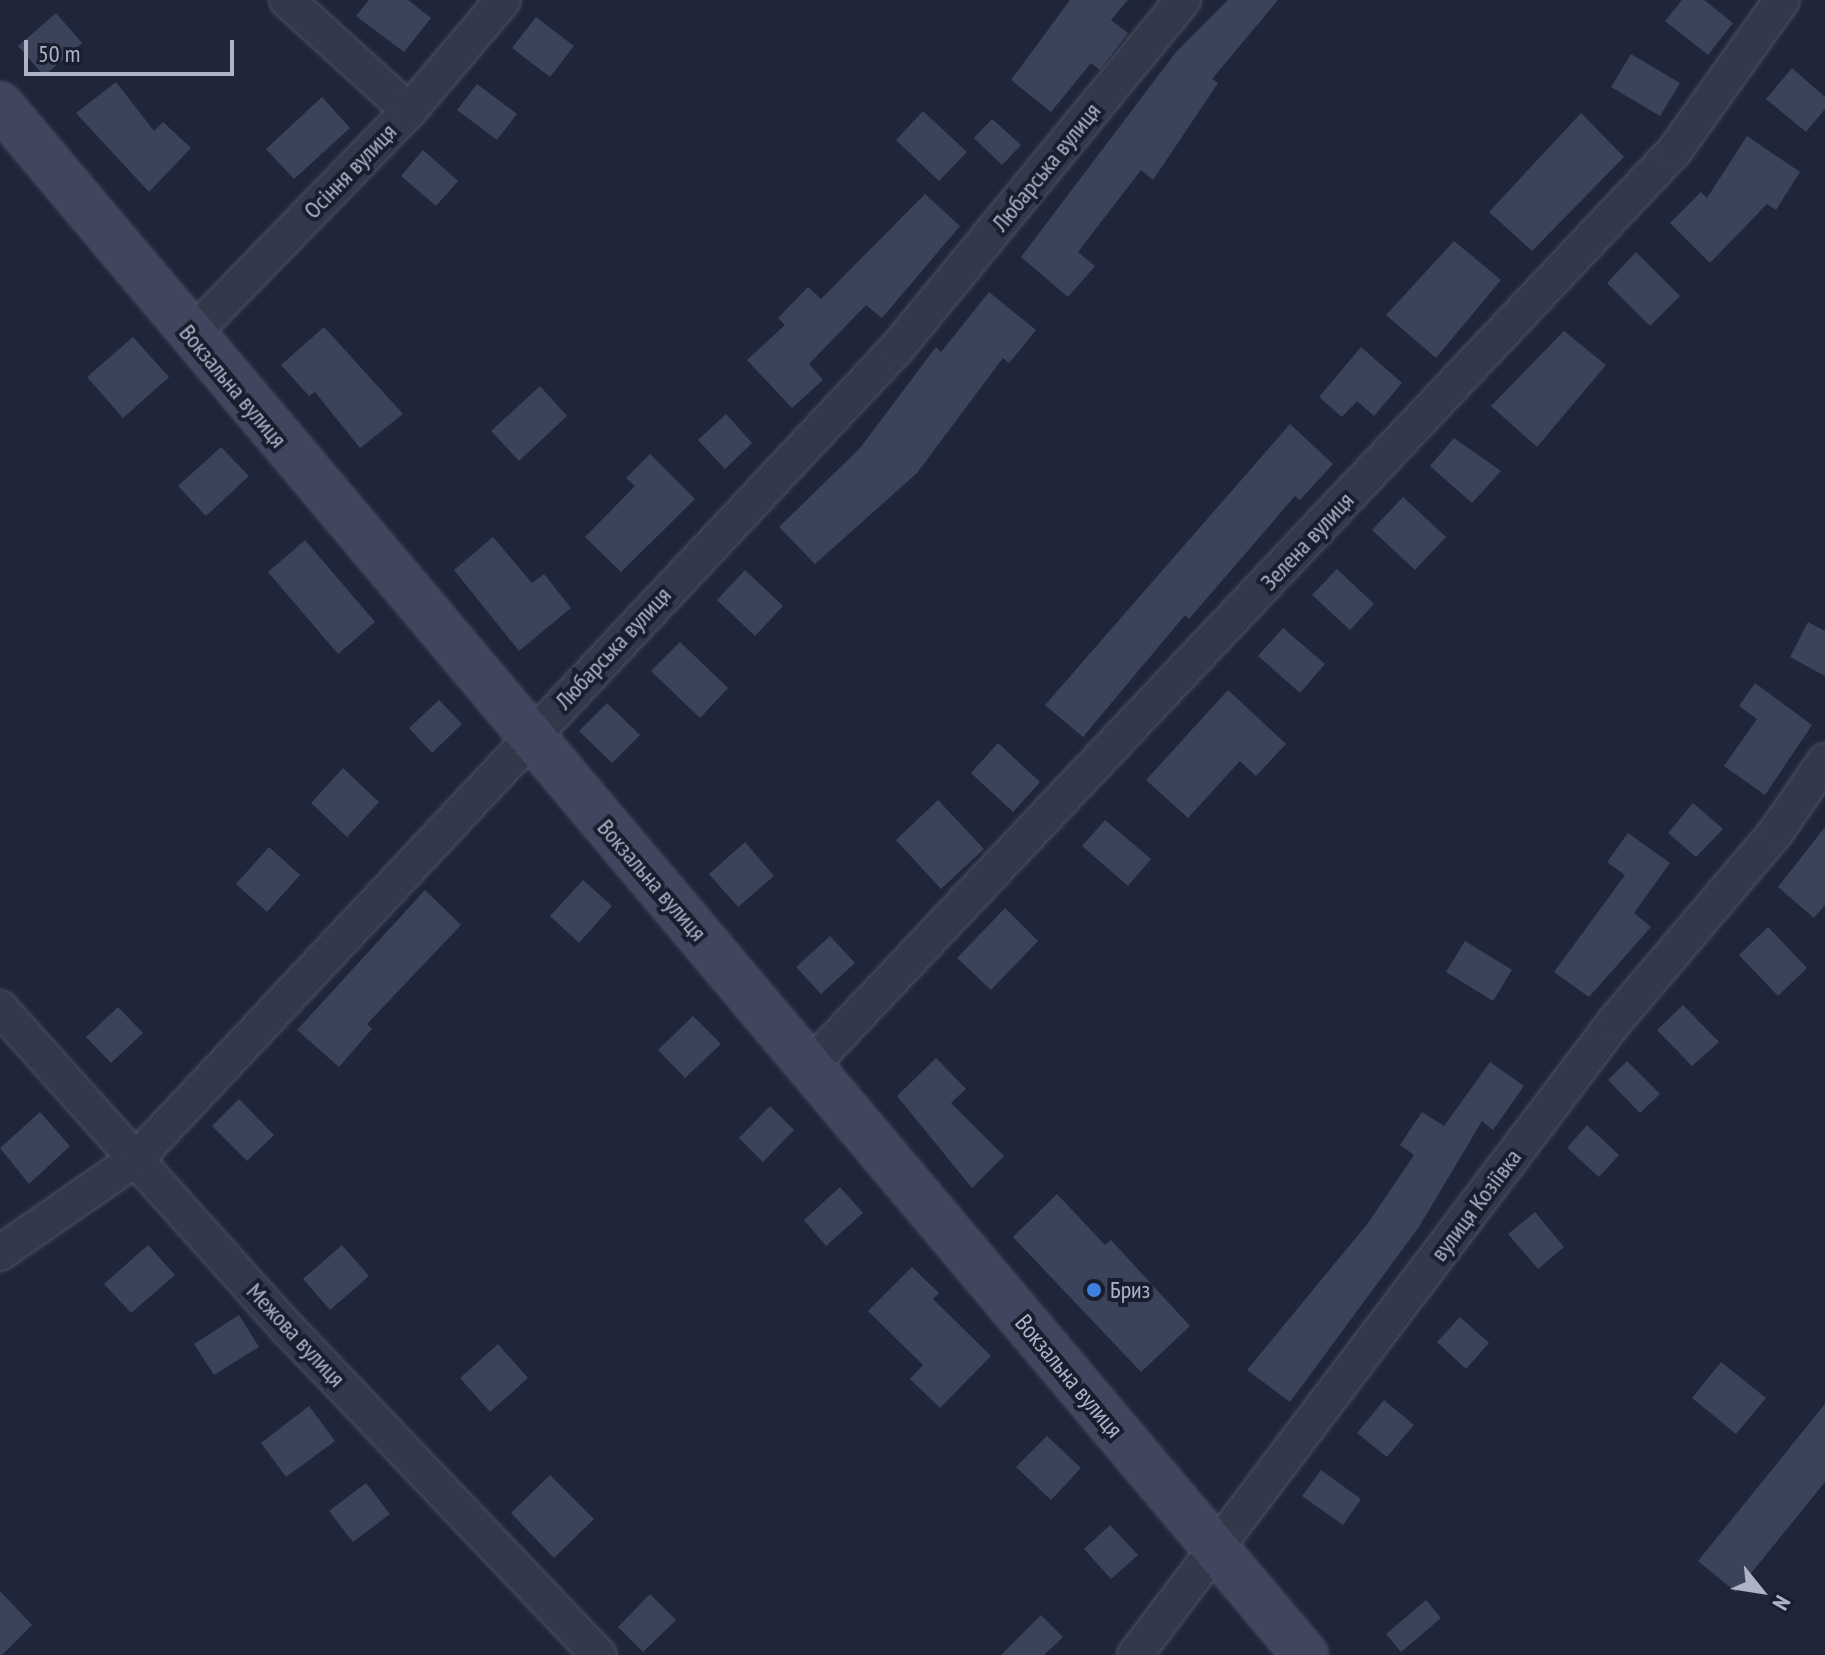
<!DOCTYPE html>
<html>
<head>
<meta charset="utf-8">
<style>
  body { margin:0 }
  #map { position:relative; width:1825px; height:1655px; overflow:hidden; background:#1f263a; font-family:"PT Sans Narrow",sans-serif }
  div>[style] { position:absolute }
  .building>* { inset:0; background:#3b435b }
  .roads { filter:drop-shadow(0 0 2px #4e5365) drop-shadow(0 0 2px #4e5365) }
  .minor>* { height:34px; margin:-17px; padding:0 17px; transform-origin:17px; border-radius:17px; background:#33384b }
  .secondary>* { height:44px; margin:-22px; padding:0 22px; transform-origin:22px; border-radius:22px; background:#41465e }
  .dots>* { width:22px; height:22px; translate:-50% -50%; box-sizing:border-box; border:4px solid #191e2f; border-radius:50% }
  span { translate:-50% -50%; white-space:nowrap; text-align:center; line-height:1.15; -webkit-text-stroke:8px #191e2f; paint-order:stroke }
  .street-label { font-size:24px; color:#aeb3c7 }
  .poi-label { font-size:24px; color:#aeb3c7 }
  .left { translate:0 -50%; text-align:left }
  .north { position:absolute; left:1721px; top:1551px; width:80px; height:80px; -webkit-text-stroke:6px #191e2f; paint-order:stroke; rotate:120deg; font-size:22px; font-weight:700; line-height:32px; text-align:center; color:#aeb3c7 }
  .north::after { content:''; display:block; margin:auto; width:28px; height:36px; background:#aeb3c7; clip-path:polygon(50% 0,100% 100%,50% 72%,0 100%) }
  .scale { position:absolute; left:24px; top:40px; width:210px; height:36px; box-sizing:border-box; border:4px solid #aeb3c7; border-top:0; padding-left:10px; font-size:24px; line-height:28px; white-space:nowrap; color:#aeb3c7; -webkit-text-stroke:6px #191e2f; paint-order:stroke }
</style>
</head>
<body>
<div id="map">
  <div class="building">
    <i style="clip-path:polygon(369px 0,408px 0,431px 18px,404px 52px,356px 16px)"></i>
    <i style="clip-path:polygon(1070px 0,1128px 0,1111px 20px,1128px 33px,1100px 70px,1091px 63px,1051px 112px,1011px 80px)"></i>
    <i style="clip-path:polygon(1228px 0,1278px 0,1212px 79px,1218px 83px,1153px 180px,1141px 170px,1078px 252px,1095px 266px,1068px 297px,1021px 257px,1176px 52px)"></i>
    <i style="clip-path:polygon(1682px 0,1704px 0,1733px 23px,1708px 55px,1665px 21px)"></i>
    <i style="clip-path:polygon(56px 13px,82px 43px,44px 76px,18px 46px)"></i>
    <i style="clip-path:polygon(536px 17px,574px 46px,550px 77px,512px 48px)"></i>
    <i style="clip-path:polygon(1631px 54px,1680px 83px,1660px 116px,1611px 87px)"></i>
    <i style="clip-path:polygon(1792px 68px,1825px 97px,1825px 109px,1806px 132px,1766px 99px)"></i>
    <i style="clip-path:polygon(116px 82px,154px 131px,163px 122px,191px 148px,149px 192px,76px 113px)"></i>
    <i style="clip-path:polygon(477px 84px,517px 114px,497px 140px,457px 110px)"></i>
    <i style="clip-path:polygon(322px 97px,350px 128px,294px 179px,266px 149px)"></i>
    <i style="clip-path:polygon(923px 111px,967px 152px,939px 181px,896px 140px)"></i>
    <i style="clip-path:polygon(1581px 113px,1624px 157px,1532px 251px,1489px 212px)"></i>
    <i style="clip-path:polygon(992px 119px,1021px 145px,1002px 165px,974px 138px)"></i>
    <i style="clip-path:polygon(1747px 136px,1800px 172px,1776px 210px,1767px 204px,1710px 263px,1670px 223px,1701px 192px,1707px 198px)"></i>
    <i style="clip-path:polygon(423px 150px,458px 181px,436px 206px,401px 176px)"></i>
    <i style="clip-path:polygon(925px 194px,960px 226px,882px 318px,866px 305px,809px 364px,823px 380px,792px 408px,747px 360px,785px 325px,778px 318px,808px 287px,821px 299px)"></i>
    <i style="clip-path:polygon(1454px 241px,1501px 280px,1436px 358px,1386px 315px)"></i>
    <i style="clip-path:polygon(1636px 252px,1680px 296px,1650px 326px,1607px 283px)"></i>
    <i style="clip-path:polygon(989px 292px,1036px 330px,1009px 363px,1003px 358px,917px 473px,815px 564px,779px 527px,860px 448px,936px 347px,941px 352px)"></i>
    <i style="clip-path:polygon(324px 327px,403px 414px,360px 448px,315px 392px,309px 396px,281px 365px)"></i>
    <i style="clip-path:polygon(1564px 331px,1606px 365px,1537px 447px,1491px 406px)"></i>
    <i style="clip-path:polygon(133px 337px,169px 377px,123px 418px,87px 377px)"></i>
    <i style="clip-path:polygon(1361px 347px,1402px 383px,1374px 416px,1357px 401px,1342px 417px,1319px 397px)"></i>
    <i style="clip-path:polygon(540px 386px,567px 416px,519px 461px,491px 431px)"></i>
    <i style="clip-path:polygon(726px 414px,752px 443px,725px 469px,698px 440px)"></i>
    <i style="clip-path:polygon(1290px 424px,1333px 464px,1300px 500px,1295px 496px,1189px 619px,1185px 615px,1083px 737px,1045px 705px)"></i>
    <i style="clip-path:polygon(1454px 438px,1501px 471px,1472px 503px,1430px 466px)"></i>
    <i style="clip-path:polygon(221px 447px,249px 476px,206px 516px,178px 486px)"></i>
    <i style="clip-path:polygon(650px 454px,695px 499px,621px 572px,585px 537px,635px 486px,626px 478px)"></i>
    <i style="clip-path:polygon(1403px 497px,1446px 537px,1415px 570px,1372px 530px)"></i>
    <i style="clip-path:polygon(493px 537px,532px 583px,544px 574px,571px 608px,519px 651px,454px 570px)"></i>
    <i style="clip-path:polygon(305px 540px,375px 622px,338px 654px,268px 572px)"></i>
    <i style="clip-path:polygon(1337px 569px,1374px 604px,1350px 630px,1312px 595px)"></i>
    <i style="clip-path:polygon(745px 570px,783px 606px,755px 636px,717px 600px)"></i>
    <i style="clip-path:polygon(1808px 622px,1825px 631px,1825px 676px,1790px 657px)"></i>
    <i style="clip-path:polygon(1283px 628px,1325px 664px,1300px 693px,1258px 656px)"></i>
    <i style="clip-path:polygon(680px 642px,728px 688px,700px 718px,651px 671px)"></i>
    <i style="clip-path:polygon(1755px 683px,1812px 725px,1765px 795px,1724px 766px,1757px 719px,1739px 706px)"></i>
    <i style="clip-path:polygon(1228px 690px,1286px 744px,1256px 776px,1240px 761px,1188px 818px,1146px 780px)"></i>
    <i style="clip-path:polygon(439px 700px,462px 724px,432px 753px,409px 728px)"></i>
    <i style="clip-path:polygon(607px 703px,640px 735px,612px 763px,579px 731px)"></i>
    <i style="clip-path:polygon(998px 743px,1040px 782px,1013px 812px,971px 773px)"></i>
    <i style="clip-path:polygon(343px 768px,379px 802px,347px 837px,311px 803px)"></i>
    <i style="clip-path:polygon(938px 800px,984px 849px,941px 889px,896px 840px)"></i>
    <i style="clip-path:polygon(1693px 803px,1723px 829px,1696px 857px,1668px 833px)"></i>
    <i style="clip-path:polygon(1105px 820px,1151px 859px,1128px 886px,1082px 846px)"></i>
    <i style="clip-path:polygon(1825px 827px,1825px 905px,1814px 918px,1778px 887px)"></i>
    <i style="clip-path:polygon(1628px 833px,1670px 863px,1634px 913px,1651px 927px,1589px 997px,1554px 972px,1625px 875px,1607px 862px)"></i>
    <i style="clip-path:polygon(745px 842px,774px 876px,738px 907px,709px 874px)"></i>
    <i style="clip-path:polygon(269px 847px,300px 875px,267px 912px,236px 884px)"></i>
    <i style="clip-path:polygon(583px 880px,612px 906px,579px 943px,550px 916px)"></i>
    <i style="clip-path:polygon(425px 890px,461px 925px,367px 1024px,372px 1029px,339px 1067px,297px 1030px)"></i>
    <i style="clip-path:polygon(1005px 908px,1038px 941px,991px 990px,957px 958px)"></i>
    <i style="clip-path:polygon(1768px 927px,1807px 968px,1778px 996px,1739px 955px)"></i>
    <i style="clip-path:polygon(830px 936px,855px 963px,821px 994px,796px 967px)"></i>
    <i style="clip-path:polygon(1465px 941px,1512px 970px,1493px 1001px,1446px 972px)"></i>
    <i style="clip-path:polygon(1683px 1005px,1719px 1042px,1692px 1066px,1657px 1030px)"></i>
    <i style="clip-path:polygon(118px 1007px,143px 1033px,111px 1063px,86px 1037px)"></i>
    <i style="clip-path:polygon(693px 1016px,721px 1044px,685px 1078px,658px 1050px)"></i>
    <i style="clip-path:polygon(936px 1058px,966px 1089px,951px 1103px,1004px 1156px,972px 1188px,897px 1096px)"></i>
    <i style="clip-path:polygon(1627px 1061px,1660px 1094px,1640px 1113px,1608px 1080px)"></i>
    <i style="clip-path:polygon(1490px 1062px,1524px 1086px,1493px 1130px,1482px 1121px,1419px 1227px,1290px 1402px,1247px 1370px,1368px 1223px,1414px 1155px,1400px 1145px,1422px 1112px,1444px 1126px)"></i>
    <i style="clip-path:polygon(239px 1099px,274px 1135px,247px 1161px,212px 1126px)"></i>
    <i style="clip-path:polygon(770px 1106px,794px 1130px,763px 1162px,739px 1138px)"></i>
    <i style="clip-path:polygon(40px 1112px,70px 1146px,29px 1184px,0 1148px)"></i>
    <i style="clip-path:polygon(1587px 1125px,1619px 1155px,1599px 1177px,1567px 1148px)"></i>
    <i style="clip-path:polygon(840px 1187px,863px 1213px,826px 1246px,804px 1220px)"></i>
    <i style="clip-path:polygon(1057px 1194px,1105px 1245px,1111px 1240px,1190px 1326px,1141px 1372px,1013px 1237px)"></i>
    <i style="clip-path:polygon(1535px 1212px,1564px 1247px,1538px 1269px,1508px 1234px)"></i>
    <i style="clip-path:polygon(148px 1245px,175px 1275px,131px 1313px,104px 1284px)"></i>
    <i style="clip-path:polygon(342px 1245px,369px 1276px,330px 1310px,303px 1279px)"></i>
    <i style="clip-path:polygon(912px 1267px,939px 1293px,933px 1299px,991px 1356px,940px 1408px,910px 1379px,923px 1365px,868px 1311px)"></i>
    <i style="clip-path:polygon(239px 1315px,259px 1347px,214px 1375px,194px 1344px)"></i>
    <i style="clip-path:polygon(1460px 1317px,1489px 1343px,1466px 1369px,1437px 1342px)"></i>
    <i style="clip-path:polygon(498px 1344px,528px 1378px,490px 1412px,460px 1378px)"></i>
    <i style="clip-path:polygon(1721px 1362px,1766px 1398px,1736px 1434px,1692px 1398px)"></i>
    <i style="clip-path:polygon(1384px 1400px,1414px 1425px,1387px 1457px,1357px 1433px)"></i>
    <i style="clip-path:polygon(1825px 1404px,1825px 1482px,1736px 1592px,1698px 1561px)"></i>
    <i style="clip-path:polygon(309px 1406px,335px 1441px,286px 1477px,261px 1443px)"></i>
    <i style="clip-path:polygon(1047px 1436px,1081px 1468px,1051px 1500px,1016px 1467px)"></i>
    <i style="clip-path:polygon(1321px 1470px,1361px 1499px,1343px 1525px,1302px 1496px)"></i>
    <i style="clip-path:polygon(550px 1475px,594px 1519px,554px 1558px,511px 1513px)"></i>
    <i style="clip-path:polygon(366px 1483px,390px 1514px,353px 1542px,329px 1511px)"></i>
    <i style="clip-path:polygon(1110px 1525px,1138px 1555px,1111px 1579px,1084px 1549px)"></i>
    <i style="clip-path:polygon(0 1591px,32px 1625px,2px 1655px,0 1655px)"></i>
    <i style="clip-path:polygon(650px 1594px,676px 1620px,643px 1652px,618px 1627px)"></i>
    <i style="clip-path:polygon(1426px 1600px,1441px 1618px,1401px 1652px,1386px 1634px)"></i>
    <i style="clip-path:polygon(1041px 1615px,1063px 1637px,1044px 1655px,1001px 1655px)"></i>
  </div>
  <div class="roads">
    <div class="minor">
      <i style="left:287px;top:0;width:165px;rotate:42.3deg"></i>
      <i style="left:191px;top:335px;width:313px;rotate:-45.8deg"></i>
      <i style="left:409px;top:111px;width:145px;rotate:-49.7deg"></i>
      <i style="left:0;top:1008px;width:434px;rotate:48.1deg"></i>
      <i style="left:290px;top:1331px;width:448px;rotate:46.4deg"></i>
      <i style="left:811px;top:1065px;width:1258px;rotate:-46.64deg"></i>
      <i style="left:1675px;top:150px;width:184px;rotate:-54.5deg"></i>
      <i style="left:0;top:1253px;width:165px;rotate:-34.7deg"></i>
      <i style="left:136px;top:1159px;width:1114px;rotate:-46.82deg"></i>
      <i style="left:898px;top:347px;width:449px;rotate:-50.6deg"></i>
      <i style="left:1135px;top:1655px;width:797px;rotate:-52.86deg"></i>
      <i style="left:1616px;top:1020px;width:247px;rotate:-49.6deg"></i>
      <i style="left:1776px;top:832px;width:86px;rotate:-55.4deg"></i>
    </div>
    <div class="secondary">
      <i style="left:0;top:105px;width:2026px;rotate:49.9deg"></i>
    </div>
  </div>
  <div class="dots">
    <i style="left:1094px;top:1290px;background:#3f7fe0"></i>
  </div>
  <div class="street-label">
    <span style="left:1046px;top:167px;rotate:-51deg">Любарська вулиця</span>
    <span style="left:350px;top:171px;rotate:-46deg">Осіння вулиця</span>
    <span style="left:233px;top:386px;rotate:50deg">Вокзальна вулиця</span>
    <span style="left:1307px;top:541px;rotate:-47deg">Зелена вулиця</span>
    <span style="left:613px;top:648px;rotate:-47deg">Любарська вулиця</span>
    <span style="left:652px;top:880px;rotate:49deg">Вокзальна вулиця</span>
    <span style="left:1476px;top:1205px;rotate:-53deg">вулиця Козіївка</span>
    <span style="left:296px;top:1335px;rotate:47deg">Межова вулиця</span>
    <span style="left:1069px;top:1376px;rotate:50deg">Вокзальна вулиця</span>
  </div>
  <div class="poi-label">
    <span class="left" style="left:1110px;top:1290px">Бриз</span>
  </div>
  <div class="north">N</div>
  <div class="scale">50 m</div>
</div>
</body>
</html>
